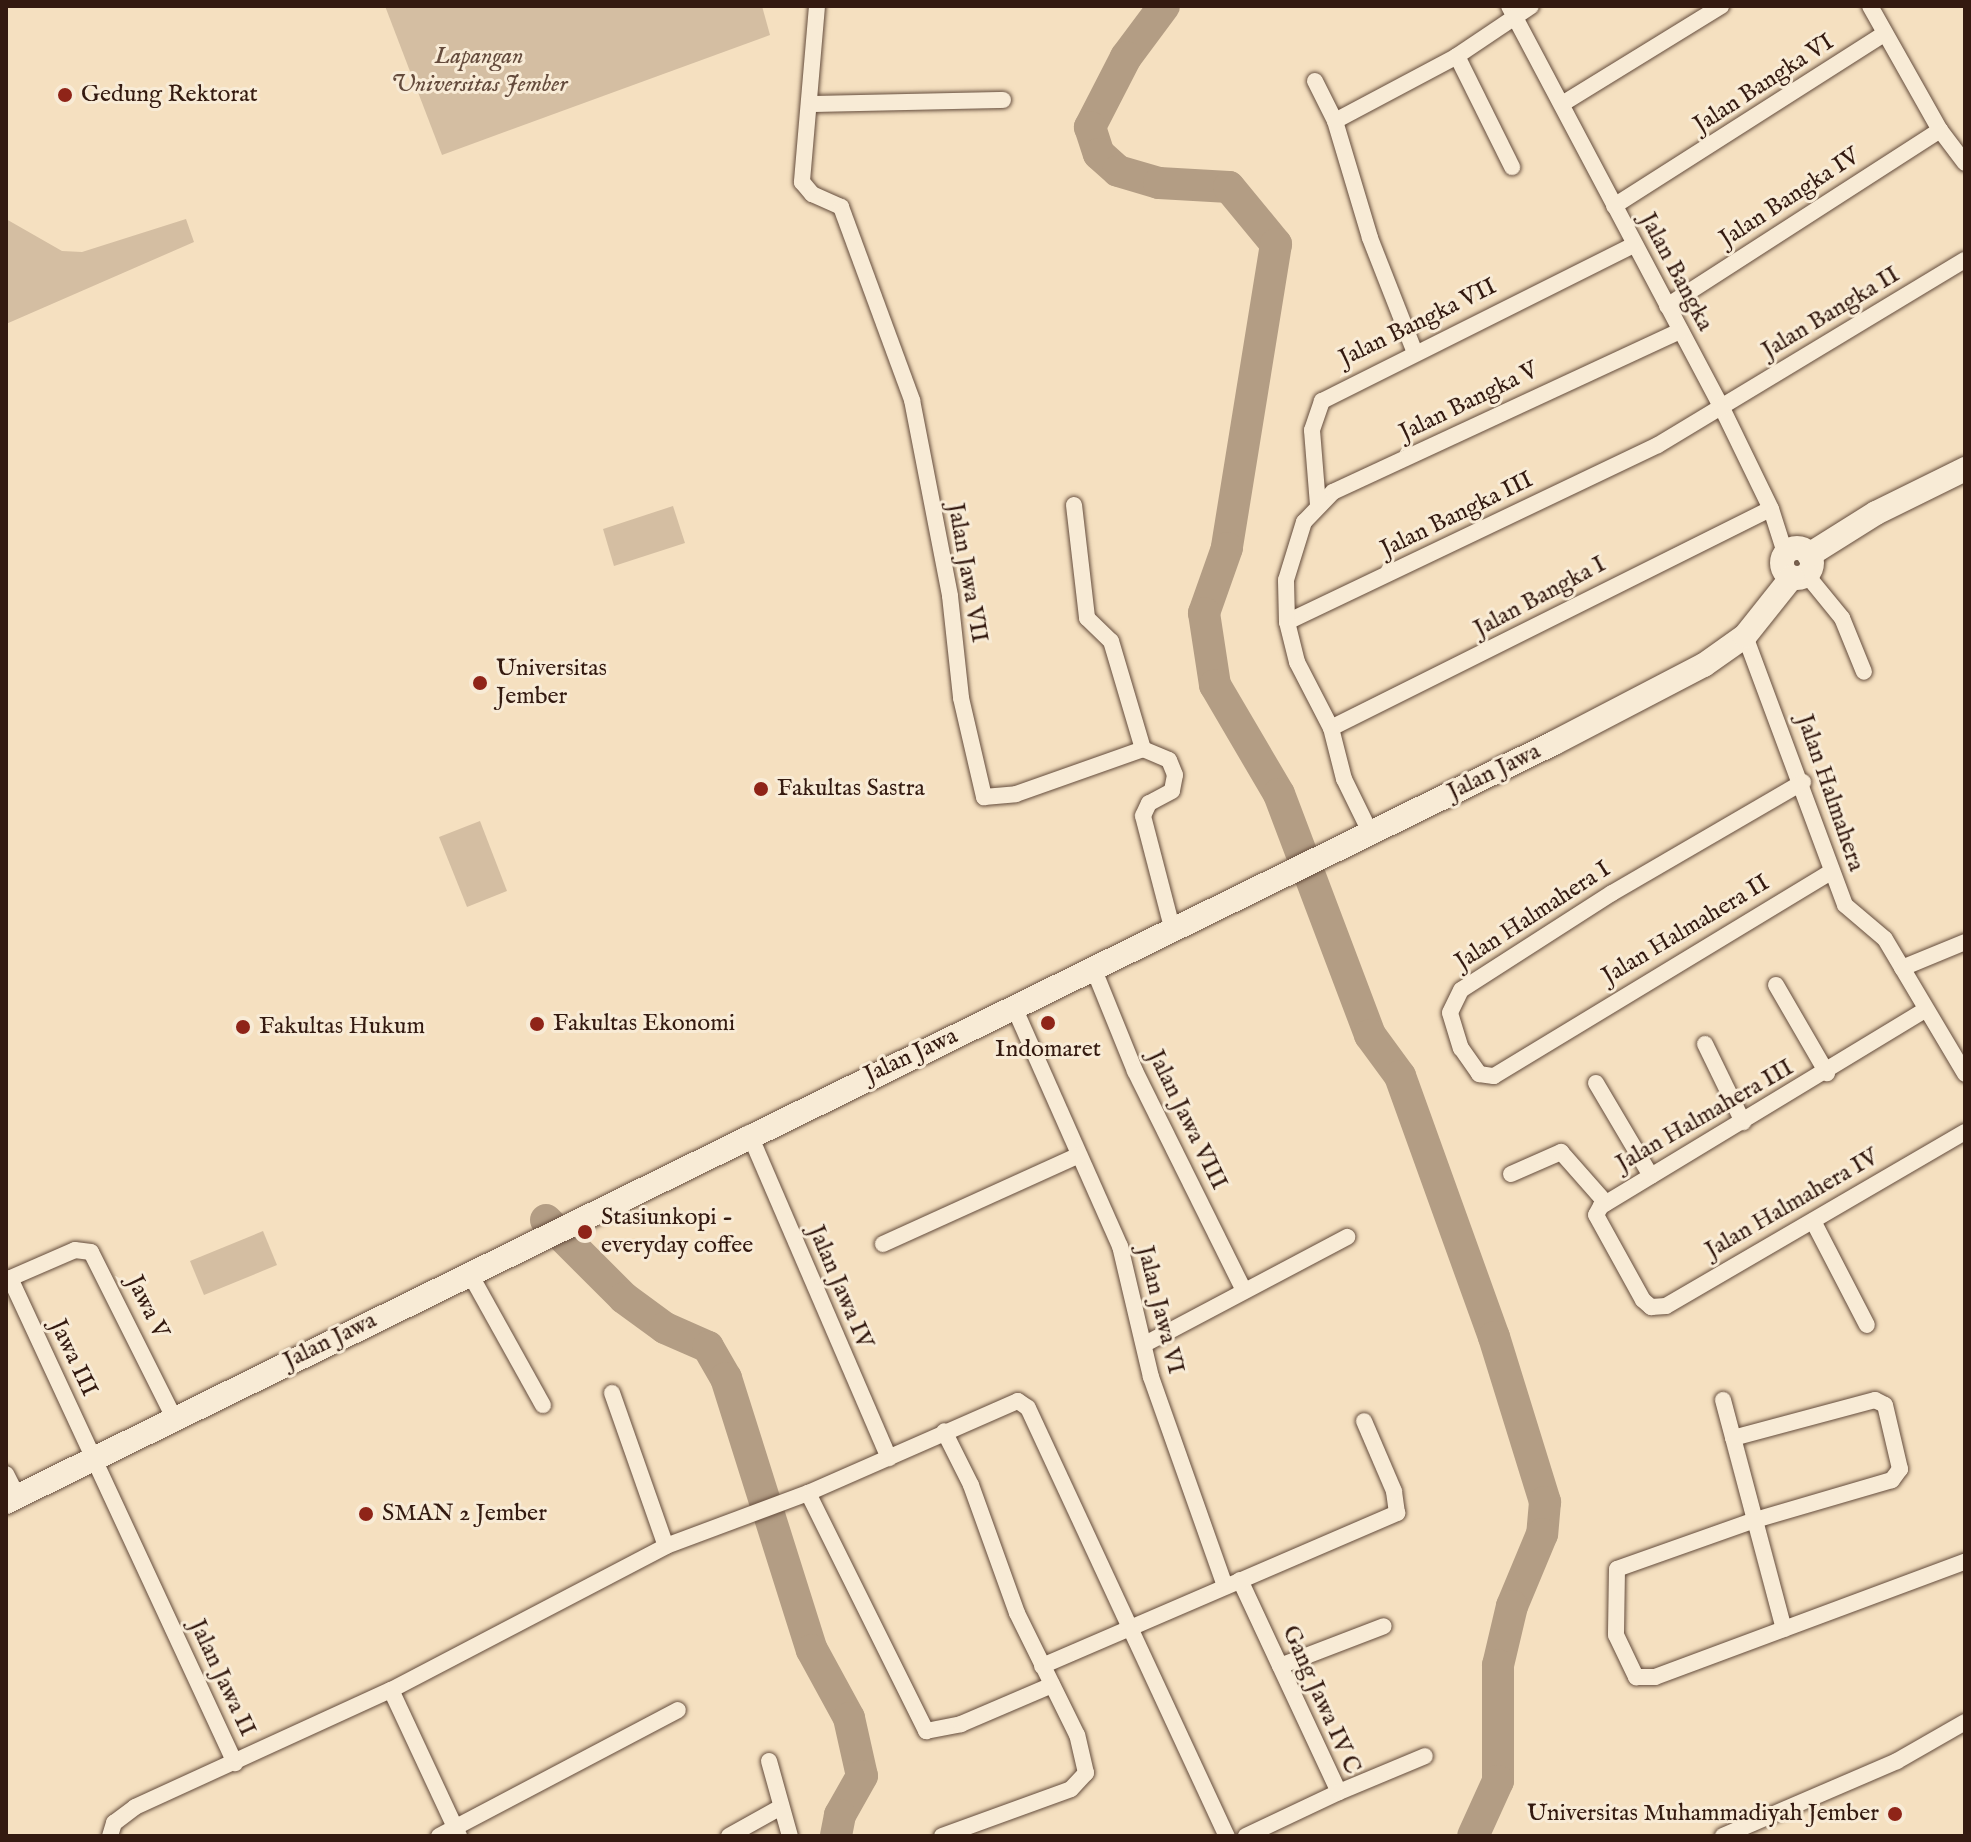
<!DOCTYPE html>
<html>
<head>
<meta charset="utf-8">
<style>
  body { margin:0 }
  #map { position:relative; width:1971px; height:1842px; overflow:hidden; background:#f5e0c0; font-family:"IM FELL English",serif }
  div>[style] { position:absolute }
  .green>* { inset:0; background:#d4bea2 }
  .river>* { height:32px; margin:-16px; padding:0 16px; transform-origin:16px; border-radius:16px; background:#b39d84 }
  .roads { filter:drop-shadow(0 0 2px #644c3c) drop-shadow(0 0 2px #644c3c) }
  .minor>* { height:16px; margin:-8px; padding:0 8px; transform-origin:8px; border-radius:8px; background:#f8ebd6 }
  .secondary>* { height:24px; margin:-12px; padding:0 12px; transform-origin:12px; border-radius:12px; background:#f8ebd6 }
  .secondary>.ring { margin:-12px; padding:0; box-sizing:content-box; background:none; border:24px solid #f8ebd6; border-radius:50% }
  .dots>* { width:22px; height:22px; translate:-50% -50%; box-sizing:border-box; border:4px solid #f8ebd6; border-radius:50% }
  span { translate:-50% -50%; white-space:nowrap; text-align:center; line-height:1.15; -webkit-text-stroke:6px #f8ebd6; paint-order:stroke }
  .park-label { font-size:24px; color:#644b3c; font-style:italic }
  .street-label { font-size:24px; color:#341a10 }
  .poi-label { font-size:24px; color:#341a10 }
  .left { translate:0 -50%; text-align:left }
  .right { translate:-100% -50%; text-align:right }
  .frame { position:absolute; inset:0; border:8px solid #341a10; pointer-events:none }
</style>
</head>
<body>
<div id="map">
  <div class="green">
    <i style="clip-path:polygon(385px 6px,762px 6px,770px 35px,442px 155px)"></i>
    <i style="clip-path:polygon(6px 219px,62px 251px,82px 252px,186px 219px,194px 242px,6px 324px)"></i>
    <i style="clip-path:polygon(673px 506px,685px 543px,614px 566px,603px 529px)"></i>
    <i style="clip-path:polygon(480px 821px,507px 891px,467px 907px,439px 837px)"></i>
    <i style="clip-path:polygon(263px 1231px,277px 1265px,204px 1295px,190px 1261px)"></i>
  </div>
  <div class="river">
    <i style="left:1164px;top:6px;width:64px;rotate:126.7deg"></i>
    <i style="left:1126px;top:57px;width:79px;rotate:117.2deg"></i>
    <i style="left:1090px;top:127px;width:28px;rotate:72deg"></i>
    <i style="left:1099px;top:154px;width:25px;rotate:42deg"></i>
    <i style="left:1118px;top:171px;width:43px;rotate:16.3deg"></i>
    <i style="left:1159px;top:183px;width:70px;rotate:3.3deg"></i>
    <i style="left:1229px;top:187px;width:74px;rotate:50.5deg"></i>
    <i style="left:1276px;top:244px;width:308px;rotate:99.2deg"></i>
    <i style="left:1227px;top:548px;width:69px;rotate:109.5deg"></i>
    <i style="left:1204px;top:613px;width:73px;rotate:81.3deg"></i>
    <i style="left:1215px;top:685px;width:126px;rotate:59.6deg"></i>
    <i style="left:1279px;top:794px;width:258px;rotate:69.3deg"></i>
    <i style="left:1370px;top:1035px;width:51px;rotate:53.8deg"></i>
    <i style="left:1400px;top:1076px;width:277px;rotate:70.2deg"></i>
    <i style="left:1494px;top:1337px;width:173px;rotate:72.8deg"></i>
    <i style="left:1545px;top:1502px;width:32px;rotate:95deg"></i>
    <i style="left:1542px;top:1534px;width:78px;rotate:112.6deg"></i>
    <i style="left:1512px;top:1606px;width:61px;rotate:103.3deg"></i>
    <i style="left:1498px;top:1665px;width:116px;rotate:90deg"></i>
    <i style="left:1498px;top:1781px;width:60px;rotate:114.4deg"></i>
    <i style="left:546px;top:1220px;width:110px;rotate:45deg"></i>
    <i style="left:624px;top:1298px;width:51px;rotate:36.2deg"></i>
    <i style="left:665px;top:1328px;width:47px;rotate:23.8deg"></i>
    <i style="left:708px;top:1347px;width:36px;rotate:60deg"></i>
    <i style="left:726px;top:1378px;width:285px;rotate:72.5deg"></i>
    <i style="left:812px;top:1650px;width:77px;rotate:61.4deg"></i>
    <i style="left:849px;top:1718px;width:59px;rotate:77.4deg"></i>
    <i style="left:862px;top:1776px;width:45px;rotate:119.4deg"></i>
    <i style="left:840px;top:1815px;width:21px;rotate:101deg"></i>
  </div>
  <div class="roads">
    <div class="minor">
      <i style="left:817px;top:6px;width:177px;rotate:94.9deg"></i>
      <i style="left:802px;top:182px;width:16px;rotate:50deg"></i>
      <i style="left:812px;top:194px;width:32px;rotate:24deg"></i>
      <i style="left:841px;top:207px;width:206px;rotate:69.8deg"></i>
      <i style="left:912px;top:400px;width:200px;rotate:79deg"></i>
      <i style="left:950px;top:596px;width:103px;rotate:83.8deg"></i>
      <i style="left:961px;top:698px;width:102px;rotate:76.9deg"></i>
      <i style="left:984px;top:797px;width:32px;rotate:-5deg"></i>
      <i style="left:1016px;top:794px;width:135px;rotate:-19.5deg"></i>
      <i style="left:1143px;top:749px;width:28px;rotate:23deg"></i>
      <i style="left:1169px;top:760px;width:16px;rotate:68deg"></i>
      <i style="left:1175px;top:775px;width:16px;rotate:101deg"></i>
      <i style="left:1172px;top:791px;width:26px;rotate:152deg"></i>
      <i style="left:1149px;top:803px;width:14px;rotate:115deg"></i>
      <i style="left:1143px;top:816px;width:119px;rotate:75.4deg"></i>
      <i style="left:1509px;top:6px;width:453px;rotate:62.1deg"></i>
      <i style="left:1721px;top:406px;width:114px;rotate:64.1deg"></i>
      <i style="left:1771px;top:509px;width:46px;rotate:72.3deg"></i>
      <i style="left:1870px;top:6px;width:142px;rotate:60.6deg"></i>
      <i style="left:1940px;top:130px;width:41px;rotate:52.9deg"></i>
      <i style="left:1457px;top:56px;width:124px;rotate:63.6deg"></i>
      <i style="left:1315px;top:81px;width:45px;rotate:63.4deg"></i>
      <i style="left:1335px;top:121px;width:122px;rotate:73.3deg"></i>
      <i style="left:1370px;top:238px;width:123px;rotate:68.6deg"></i>
      <i style="left:810px;top:104px;width:193px;rotate:-1.2deg"></i>
      <i style="left:1562px;top:104px;width:187px;rotate:-31.6deg"></i>
      <i style="left:1335px;top:121px;width:138px;rotate:-28deg"></i>
      <i style="left:1457px;top:56px;width:89px;rotate:-34deg"></i>
      <i style="left:1614px;top:206px;width:320px;rotate:-32.5deg"></i>
      <i style="left:1667px;top:306px;width:325px;rotate:-32.8deg"></i>
      <i style="left:1074px;top:505px;width:114px;rotate:83.4deg"></i>
      <i style="left:1087px;top:618px;width:33px;rotate:44deg"></i>
      <i style="left:1111px;top:641px;width:113px;rotate:73.5deg"></i>
      <i style="left:1318px;top:505px;width:75px;rotate:-94.6deg"></i>
      <i style="left:1312px;top:430px;width:31px;rotate:-71deg"></i>
      <i style="left:1322px;top:401px;width:348px;rotate:-26.6deg"></i>
      <i style="left:1806px;top:574px;width:57px;rotate:50.7deg"></i>
      <i style="left:1842px;top:618px;width:58px;rotate:67.8deg"></i>
      <i style="left:1287px;top:622px;width:411px;rotate:-25.5deg"></i>
      <i style="left:1658px;top:445px;width:358px;rotate:-31.1deg"></i>
      <i style="left:1745px;top:636px;width:287px;rotate:69.6deg"></i>
      <i style="left:1845px;top:905px;width:52px;rotate:40.4deg"></i>
      <i style="left:1885px;top:939px;width:157px;rotate:59.3deg"></i>
      <i style="left:1331px;top:728px;width:491px;rotate:-26.5deg"></i>
      <i style="left:1803px;top:782px;width:221px;rotate:149.8deg"></i>
      <i style="left:1612px;top:893px;width:179px;rotate:147.3deg"></i>
      <i style="left:1461px;top:990px;width:25px;rotate:116deg"></i>
      <i style="left:1450px;top:1013px;width:37px;rotate:73deg"></i>
      <i style="left:1461px;top:1048px;width:32px;rotate:55deg"></i>
      <i style="left:1479px;top:1074px;width:15px;rotate:8deg"></i>
      <i style="left:1494px;top:1076px;width:392px;rotate:-31.2deg"></i>
      <i style="left:1370px;top:832px;width:59px;rotate:-116.1deg"></i>
      <i style="left:1344px;top:779px;width:53px;rotate:-104.3deg"></i>
      <i style="left:1331px;top:728px;width:74px;rotate:-117.3deg"></i>
      <i style="left:1297px;top:662px;width:41px;rotate:-104deg"></i>
      <i style="left:1287px;top:622px;width:42px;rotate:-91.4deg"></i>
      <i style="left:1286px;top:580px;width:61px;rotate:-72.8deg"></i>
      <i style="left:1304px;top:522px;width:42px;rotate:-46deg"></i>
      <i style="left:1333px;top:492px;width:383px;rotate:-24.9deg"></i>
      <i style="left:1902px;top:968px;width:68px;rotate:-22.4deg"></i>
      <i style="left:1094px;top:970px;width:109px;rotate:67.9deg"></i>
      <i style="left:1135px;top:1071px;width:243px;rotate:63.6deg"></i>
      <i style="left:1776px;top:985px;width:102px;rotate:59.9deg"></i>
      <i style="left:1014px;top:1007px;width:261px;rotate:66.1deg"></i>
      <i style="left:1120px;top:1246px;width:135px;rotate:76.7deg"></i>
      <i style="left:1151px;top:1377px;width:222px;rotate:70.5deg"></i>
      <i style="left:1925px;top:1010px;width:379px;rotate:148.8deg"></i>
      <i style="left:1601px;top:1206px;width:10px;rotate:119deg"></i>
      <i style="left:1596px;top:1215px;width:97px;rotate:61.1deg"></i>
      <i style="left:1643px;top:1300px;width:11px;rotate:41deg"></i>
      <i style="left:1651px;top:1307px;width:15px;rotate:-4deg"></i>
      <i style="left:1666px;top:1306px;width:346px;rotate:-30.2deg"></i>
      <i style="left:1705px;top:1044px;width:87px;rotate:64deg"></i>
      <i style="left:1596px;top:1083px;width:108px;rotate:59.4deg"></i>
      <i style="left:749px;top:1133px;width:354px;rotate:66.7deg"></i>
      <i style="left:1511px;top:1174px;width:55px;rotate:-23.7deg"></i>
      <i style="left:1561px;top:1152px;width:68px;rotate:48.6deg"></i>
      <i style="left:1813px;top:1221px;width:117px;rotate:62.6deg"></i>
      <i style="left:883px;top:1244px;width:215px;rotate:-24.4deg"></i>
      <i style="left:470px;top:1274px;width:150px;rotate:60.9deg"></i>
      <i style="left:10px;top:1278px;width:535px;rotate:65.11deg"></i>
      <i style="left:6px;top:1280px;width:75px;rotate:-23.5deg"></i>
      <i style="left:75px;top:1250px;width:16px;rotate:7deg"></i>
      <i style="left:91px;top:1252px;width:183px;rotate:63.4deg"></i>
      <i style="left:1145px;top:1344px;width:229px;rotate:-27.9deg"></i>
      <i style="left:612px;top:1393px;width:162px;rotate:70.6deg"></i>
      <i style="left:1723px;top:1400px;width:237px;rotate:75.1deg"></i>
      <i style="left:1733px;top:1438px;width:147px;rotate:-15deg"></i>
      <i style="left:1875px;top:1400px;width:11px;rotate:27deg"></i>
      <i style="left:1885px;top:1405px;width:66px;rotate:76.8deg"></i>
      <i style="left:1900px;top:1469px;width:14px;rotate:126deg"></i>
      <i style="left:1892px;top:1480px;width:143px;rotate:163.7deg"></i>
      <i style="left:1755px;top:1520px;width:146px;rotate:160.5deg"></i>
      <i style="left:1617px;top:1569px;width:66px;rotate:90.9deg"></i>
      <i style="left:1616px;top:1635px;width:47px;rotate:64.5deg"></i>
      <i style="left:1636px;top:1677px;width:19px"></i>
      <i style="left:1655px;top:1677px;width:331px;rotate:-20.4deg"></i>
      <i style="left:6px;top:1474px;width:25px;rotate:63deg"></i>
      <i style="left:808px;top:1493px;width:266px;rotate:63.6deg"></i>
      <i style="left:926px;top:1731px;width:36px;rotate:-11deg"></i>
      <i style="left:961px;top:1724px;width:99px;rotate:-23.2deg"></i>
      <i style="left:1240px;top:1580px;width:234px;rotate:65deg"></i>
      <i style="left:1339px;top:1792px;width:103px;rotate:154.7deg"></i>
      <i style="left:1042px;top:1666px;width:387px;rotate:-23.3deg"></i>
      <i style="left:1397px;top:1513px;width:22px;rotate:-98deg"></i>
      <i style="left:1394px;top:1491px;width:76px;rotate:-113.2deg"></i>
      <i style="left:1280px;top:1666px;width:111px;rotate:-21deg"></i>
      <i style="left:391px;top:1690px;width:161px;rotate:65deg"></i>
      <i style="left:769px;top:1761px;width:78px;rotate:74.4deg"></i>
      <i style="left:1339px;top:1792px;width:93px;rotate:-22.7deg"></i>
      <i style="left:110px;top:1836px;width:14px;rotate:-73deg"></i>
      <i style="left:114px;top:1823px;width:26px;rotate:-37deg"></i>
      <i style="left:135px;top:1807px;width:281px;rotate:-24.6deg"></i>
      <i style="left:391px;top:1690px;width:310px;rotate:-27.6deg"></i>
      <i style="left:666px;top:1546px;width:152px;rotate:-20.5deg"></i>
      <i style="left:808px;top:1493px;width:229px;rotate:-23.7deg"></i>
      <i style="left:1018px;top:1401px;width:12px;rotate:35deg"></i>
      <i style="left:1028px;top:1408px;width:472px;rotate:65.1deg"></i>
      <i style="left:439px;top:1836px;width:270px;rotate:-27.8deg"></i>
      <i style="left:729px;top:1836px;width:57px;rotate:-29.2deg"></i>
      <i style="left:942px;top:1836px;width:137px;rotate:-20deg"></i>
      <i style="left:1071px;top:1789px;width:22px;rotate:-47deg"></i>
      <i style="left:1086px;top:1773px;width:39px;rotate:-103deg"></i>
      <i style="left:1077px;top:1735px;width:136px;rotate:-116.2deg"></i>
      <i style="left:1017px;top:1613px;width:136px;rotate:-109.8deg"></i>
      <i style="left:971px;top:1485px;width:60px;rotate:-116.6deg"></i>
      <i style="left:1723px;top:1836px;width:189px;rotate:-23.3deg"></i>
      <i style="left:1897px;top:1761px;width:78px;rotate:-29.8deg"></i>
    </div>
    <div class="secondary">
      <i class="ring" style="left:1782px;top:548px;width:6px;height:6px"></i>
      <i style="left:1809px;top:555px;width:79px;rotate:-32.1deg"></i>
      <i style="left:1876px;top:513px;width:99px;rotate:-26.3deg"></i>
      <i style="left:6px;top:1502px;width:1724px;rotate:-26.12deg"></i>
      <i style="left:1554px;top:743px;width:169px;rotate:-27.5deg"></i>
      <i style="left:1704px;top:665px;width:50px;rotate:-35.3deg"></i>
      <i style="left:1745px;top:636px;width:75px;rotate:-51.5deg"></i>
    </div>
  </div>
  <div class="dots">
    <i style="left:65px;top:95px;background:#8f2418"></i>
    <i style="left:480px;top:683px;background:#8f2418"></i>
    <i style="left:761px;top:789px;background:#8f2418"></i>
    <i style="left:1048px;top:1023px;background:#8f2418"></i>
    <i style="left:537px;top:1024px;background:#8f2418"></i>
    <i style="left:243px;top:1027px;background:#8f2418"></i>
    <i style="left:585px;top:1232px;background:#8f2418"></i>
    <i style="left:366px;top:1514px;background:#8f2418"></i>
    <i style="left:1895px;top:1814px;background:#8f2418"></i>
  </div>
  <div class="park-label">
    <span style="left:479px;top:71px">Lapangan<br>Universitas Jember</span>
  </div>
  <div class="street-label">
    <span style="left:1764px;top:84px;rotate:-33deg">Jalan Bangka VI</span>
    <span style="left:1790px;top:198px;rotate:-33deg">Jalan Bangka IV</span>
    <span style="left:1676px;top:272px;rotate:62deg">Jalan Bangka</span>
    <span style="left:1831px;top:313px;rotate:-31deg">Jalan Bangka II</span>
    <span style="left:1418px;top:323px;rotate:-26deg">Jalan Bangka VII</span>
    <span style="left:1469px;top:402px;rotate:-26deg">Jalan Bangka V</span>
    <span style="left:1457px;top:515px;rotate:-26deg">Jalan Bangka III</span>
    <span style="left:967px;top:573px;rotate:80deg">Jalan Jawa VII</span>
    <span style="left:1540px;top:597px;rotate:-28deg">Jalan Bangka I</span>
    <span style="left:1494px;top:772px;rotate:-26deg">Jalan Jawa</span>
    <span style="left:1830px;top:793px;rotate:71deg">Jalan Halmahera</span>
    <span style="left:1533px;top:916px;rotate:-33deg">Jalan Halmahera I</span>
    <span style="left:1686px;top:930px;rotate:-31deg">Jalan Halmahera II</span>
    <span style="left:911px;top:1056px;rotate:-25deg">Jalan Jawa</span>
    <span style="left:1705px;top:1116px;rotate:-30deg">Jalan Halmahera III</span>
    <span style="left:1187px;top:1120px;rotate:64deg">Jalan Jawa VIII</span>
    <span style="left:1792px;top:1204px;rotate:-30deg">Jalan Halmahera IV</span>
    <span style="left:840px;top:1287px;rotate:67deg">Jalan Jawa IV</span>
    <span style="left:147px;top:1307px;rotate:64deg">Jawa V</span>
    <span style="left:1160px;top:1310px;rotate:76deg">Jalan Jawa VI</span>
    <span style="left:330px;top:1341px;rotate:-26deg">Jalan Jawa</span>
    <span style="left:73px;top:1358px;rotate:65deg">Jawa III</span>
    <span style="left:222px;top:1678px;rotate:65deg">Jalan Jawa II</span>
    <span style="left:1321px;top:1700px;rotate:66deg">Gang Jawa IV C</span>
  </div>
  <div class="poi-label">
    <span class="left" style="left:81px;top:95px">Gedung Rektorat</span>
    <span class="left" style="left:496px;top:683px">Universitas<br>Jember</span>
    <span class="left" style="left:777px;top:789px">Fakultas Sastra</span>
    <span class="left" style="left:553px;top:1024px">Fakultas Ekonomi</span>
    <span class="left" style="left:259px;top:1027px">Fakultas Hukum</span>
    <span style="left:1048px;top:1050px">Indomaret</span>
    <span class="left" style="left:601px;top:1232px">Stasiunkopi -<br>everyday coffee</span>
    <span class="left" style="left:382px;top:1514px">SMAN 2 Jember</span>
    <span class="right" style="left:1879px;top:1814px">Universitas Muhammadiyah Jember</span>
  </div>
  <div class="frame"></div>
</div>
</body>
</html>
